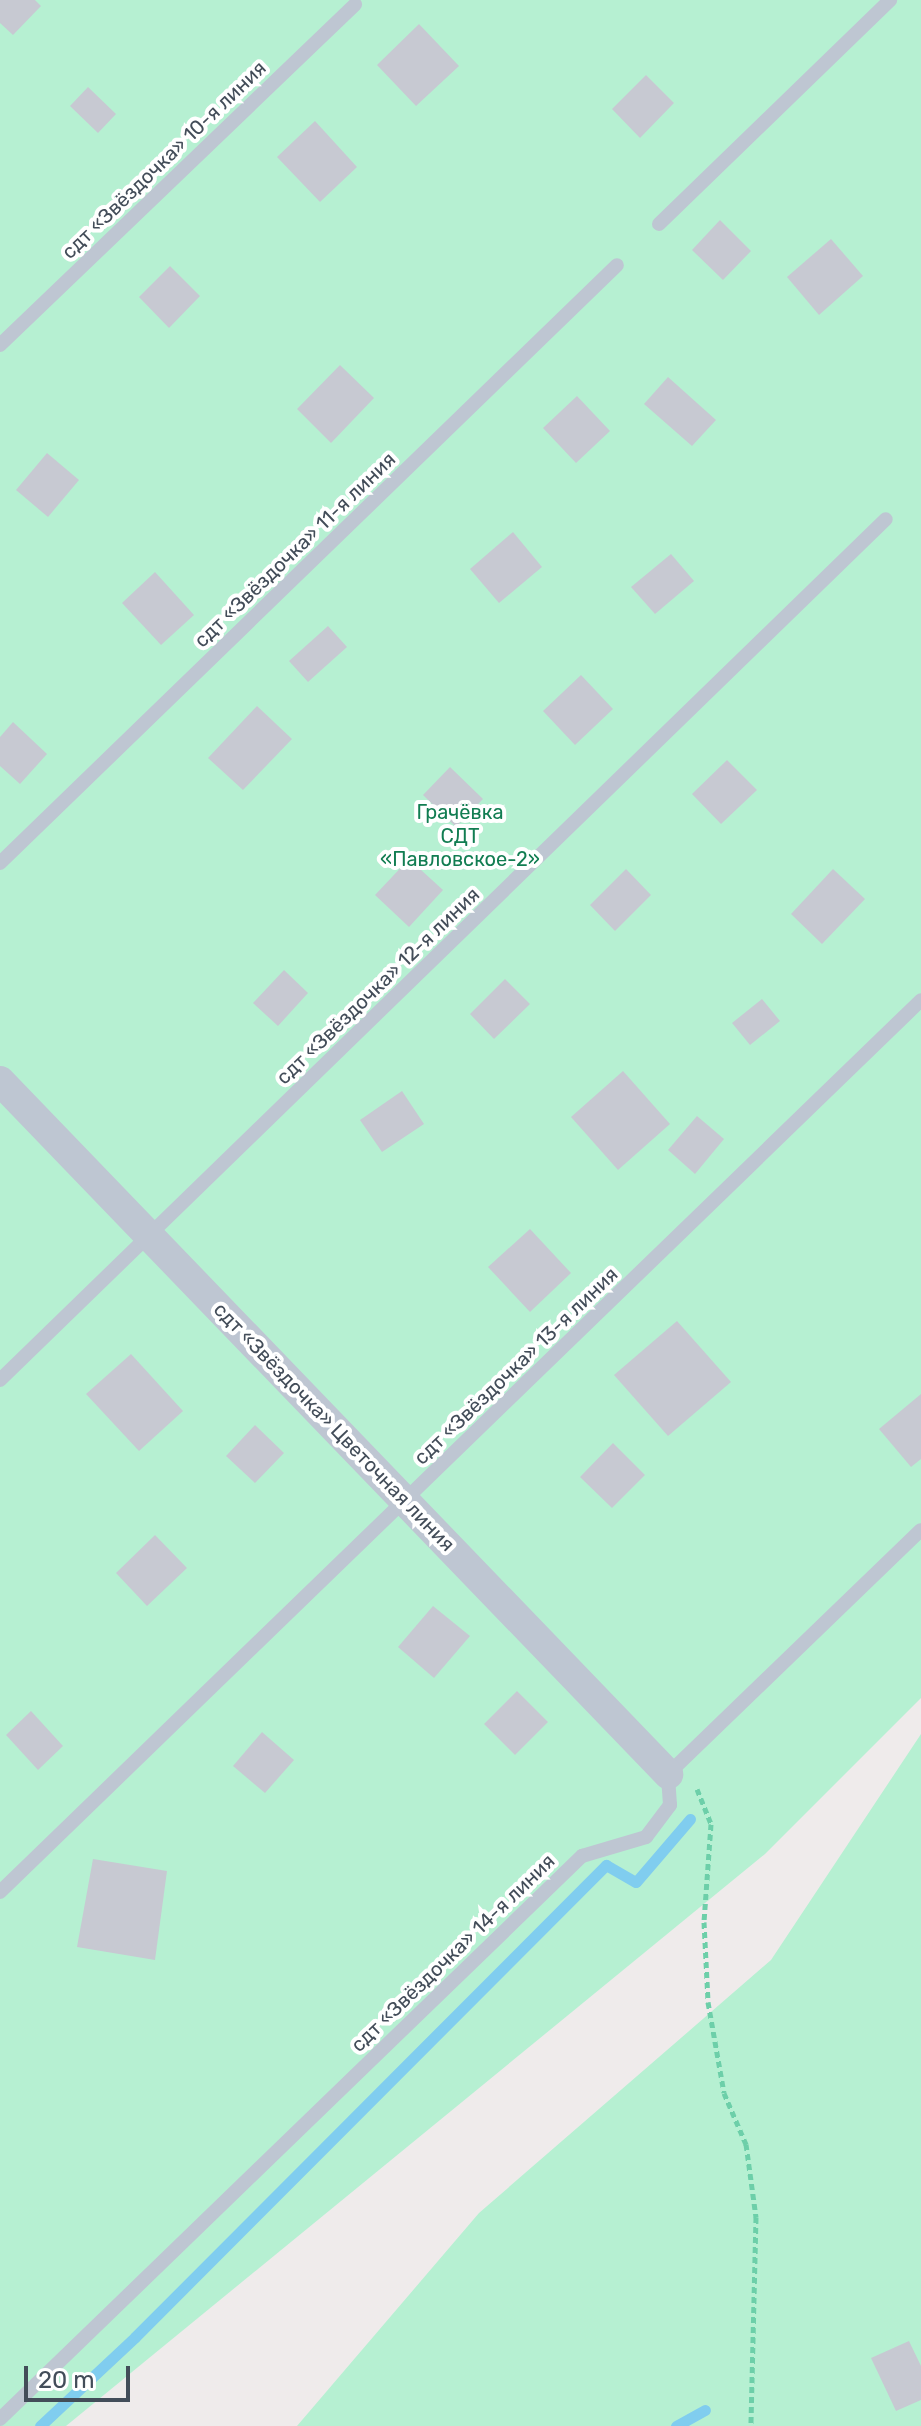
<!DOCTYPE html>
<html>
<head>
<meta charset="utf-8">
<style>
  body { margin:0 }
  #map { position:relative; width:921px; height:2426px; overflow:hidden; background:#efebeb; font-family:Rubik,sans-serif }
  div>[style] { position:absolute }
  .green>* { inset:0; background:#b6f0d2 }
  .stream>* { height:11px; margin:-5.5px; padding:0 5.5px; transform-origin:5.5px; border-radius:5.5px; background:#80cdef }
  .building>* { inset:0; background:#c7c9d2 }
  .path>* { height:5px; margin-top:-2.5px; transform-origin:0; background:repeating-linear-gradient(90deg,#6dcfa9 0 6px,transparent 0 10px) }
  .service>* { height:14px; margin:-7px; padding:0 7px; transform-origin:7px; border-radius:7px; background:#bec6d2 }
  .minor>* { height:30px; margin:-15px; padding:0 15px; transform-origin:15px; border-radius:15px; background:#bec6d2 }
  span { translate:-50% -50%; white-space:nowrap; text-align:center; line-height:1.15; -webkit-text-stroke:8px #fff; paint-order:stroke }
  .street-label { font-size:20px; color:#434d59 }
  .park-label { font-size:20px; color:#127d52 }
  .scale { position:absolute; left:24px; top:2366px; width:106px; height:36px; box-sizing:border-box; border:4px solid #434d59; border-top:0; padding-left:10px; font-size:24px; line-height:28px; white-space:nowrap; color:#434d59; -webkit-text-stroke:6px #fff; paint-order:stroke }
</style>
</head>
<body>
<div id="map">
  <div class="green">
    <i style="clip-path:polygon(0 0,921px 0,921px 1698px,765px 1854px,66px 2426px,0 2426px)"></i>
    <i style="clip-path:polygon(921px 1734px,921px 2426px,297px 2426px,479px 2213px,771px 1960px)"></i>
  </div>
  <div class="stream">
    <i style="left:40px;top:2426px;width:130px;rotate:-43.1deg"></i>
    <i style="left:135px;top:2337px;width:667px;rotate:-45.06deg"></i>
    <i style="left:606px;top:1865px;width:34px;rotate:30deg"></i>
    <i style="left:636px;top:1882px;width:83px;rotate:-49.4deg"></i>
    <i style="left:676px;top:2426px;width:33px;rotate:-29deg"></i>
  </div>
  <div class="building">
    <i style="clip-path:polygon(0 0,35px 0,41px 6px,13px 35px,0 23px)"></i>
    <i style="clip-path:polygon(419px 24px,459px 66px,416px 106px,377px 65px)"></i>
    <i style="clip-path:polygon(646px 75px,674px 103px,640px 138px,612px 109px)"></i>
    <i style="clip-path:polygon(88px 87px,116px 114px,98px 133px,70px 106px)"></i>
    <i style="clip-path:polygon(315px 121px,357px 167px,320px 202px,277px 157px)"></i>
    <i style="clip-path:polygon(720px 220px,751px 251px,723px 280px,692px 250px)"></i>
    <i style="clip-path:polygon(831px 239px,863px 276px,819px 315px,787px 277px)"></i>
    <i style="clip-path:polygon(170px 266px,200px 296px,169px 328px,139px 297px)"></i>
    <i style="clip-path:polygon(340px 365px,374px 398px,331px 443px,297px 409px)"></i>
    <i style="clip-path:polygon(668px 377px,716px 420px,692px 446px,644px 404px)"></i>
    <i style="clip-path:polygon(577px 396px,610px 431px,576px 463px,543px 428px)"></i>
    <i style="clip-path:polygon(47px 453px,79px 480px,48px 517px,16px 490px)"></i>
    <i style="clip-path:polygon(513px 532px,542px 567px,499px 603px,470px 569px)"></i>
    <i style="clip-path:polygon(671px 554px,694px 581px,655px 614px,631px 587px)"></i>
    <i style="clip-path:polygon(155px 572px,194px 615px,161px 645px,122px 603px)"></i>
    <i style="clip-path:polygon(328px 626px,347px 647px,308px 682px,289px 661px)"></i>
    <i style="clip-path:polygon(581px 675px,613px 709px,575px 745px,543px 711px)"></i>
    <i style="clip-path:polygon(257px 706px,292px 739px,243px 790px,208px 758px)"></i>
    <i style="clip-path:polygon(13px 722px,47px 754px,20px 784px,0 766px,0 737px)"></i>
    <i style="clip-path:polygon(727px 760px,757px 790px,721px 824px,692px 794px)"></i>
    <i style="clip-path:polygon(450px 767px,483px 799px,456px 827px,423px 795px)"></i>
    <i style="clip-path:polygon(409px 859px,443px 890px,409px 927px,375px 895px)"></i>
    <i style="clip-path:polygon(626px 869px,651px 895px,615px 931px,590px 905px)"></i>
    <i style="clip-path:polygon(833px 869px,865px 899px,822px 944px,791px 914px)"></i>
    <i style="clip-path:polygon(284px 970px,308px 993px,278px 1026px,253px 1003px)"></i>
    <i style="clip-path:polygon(505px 979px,530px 1004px,494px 1039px,470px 1014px)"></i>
    <i style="clip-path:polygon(762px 999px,780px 1021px,750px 1045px,732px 1023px)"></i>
    <i style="clip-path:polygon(623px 1071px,670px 1124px,618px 1170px,571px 1117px)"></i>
    <i style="clip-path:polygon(402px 1091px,424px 1124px,382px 1152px,360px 1120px)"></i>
    <i style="clip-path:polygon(697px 1116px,724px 1139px,695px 1174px,668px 1150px)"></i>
    <i style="clip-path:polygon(530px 1229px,571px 1273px,530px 1312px,488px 1267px)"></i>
    <i style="clip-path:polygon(677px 1321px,731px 1382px,668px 1436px,614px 1375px)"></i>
    <i style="clip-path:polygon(131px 1354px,183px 1411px,139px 1451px,86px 1394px)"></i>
    <i style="clip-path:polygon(921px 1394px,921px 1459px,911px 1467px,879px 1429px)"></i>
    <i style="clip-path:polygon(255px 1425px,284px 1453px,255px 1483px,226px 1456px)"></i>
    <i style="clip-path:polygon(613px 1443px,645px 1475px,612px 1508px,580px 1477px)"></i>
    <i style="clip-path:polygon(155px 1535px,187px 1568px,147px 1606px,116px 1573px)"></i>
    <i style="clip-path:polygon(433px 1606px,470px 1636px,434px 1678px,398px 1647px)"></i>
    <i style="clip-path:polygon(517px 1691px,548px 1722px,515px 1755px,484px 1724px)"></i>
    <i style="clip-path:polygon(31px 1711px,63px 1746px,38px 1770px,6px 1735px)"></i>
    <i style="clip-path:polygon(262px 1732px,294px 1760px,265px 1793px,233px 1766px)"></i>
    <i style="clip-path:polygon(93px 1859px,167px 1871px,155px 1960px,77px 1947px)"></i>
    <i style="clip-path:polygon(909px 2341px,921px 2366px,921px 2400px,896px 2411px,871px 2358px)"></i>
  </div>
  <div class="path">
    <i style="left:697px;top:1789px;width:38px;rotate:68deg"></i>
    <i style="left:711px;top:1824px;width:98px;rotate:94.1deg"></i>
    <i style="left:704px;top:1922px;width:80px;rotate:87.1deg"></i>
    <i style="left:708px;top:2002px;width:92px;rotate:80deg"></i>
    <i style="left:724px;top:2093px;width:56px;rotate:66.7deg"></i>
    <i style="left:746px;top:2144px;width:74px;rotate:82.2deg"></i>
    <i style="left:756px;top:2217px;width:209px;rotate:91.4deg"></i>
  </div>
  <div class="service">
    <i style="left:659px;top:224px;width:322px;rotate:-44.1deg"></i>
    <i style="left:0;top:345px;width:492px;rotate:-43.8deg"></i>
    <i style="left:0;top:863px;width:859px;rotate:-44.1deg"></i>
    <i style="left:0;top:1380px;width:1235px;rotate:-44.18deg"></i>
    <i style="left:0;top:1892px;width:1282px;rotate:-44.08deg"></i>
    <i style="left:0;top:2419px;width:810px;rotate:-44.05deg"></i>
    <i style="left:582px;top:1856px;width:67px;rotate:-16.5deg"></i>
    <i style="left:646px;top:1837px;width:40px;rotate:-53deg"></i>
    <i style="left:670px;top:1805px;width:31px;rotate:-94deg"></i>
    <i style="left:668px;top:1774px;width:351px;rotate:-44deg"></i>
  </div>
  <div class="minor">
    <i style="left:0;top:1081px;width:963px;rotate:46.05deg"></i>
  </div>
  <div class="street-label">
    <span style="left:164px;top:160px;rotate:-44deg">сдт «Звёздочка» 10-я линия</span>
    <span style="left:295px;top:550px;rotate:-44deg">сдт «Звёздочка» 11-я линия</span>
    <span style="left:378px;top:986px;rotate:-44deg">сдт «Звёздочка» 12-я линия</span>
    <span style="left:516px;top:1366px;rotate:-44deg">сдт «Звёздочка» 13-я линия</span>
    <span style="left:334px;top:1427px;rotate:46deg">сдт «Звёздочка» Цветочная линия</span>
    <span style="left:453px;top:1953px;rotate:-44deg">сдт «Звёздочка» 14-я линия</span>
  </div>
  <div class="park-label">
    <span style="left:460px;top:812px">Грачёвка</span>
    <span style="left:460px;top:848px">СДТ<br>«Павловское-2»</span>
  </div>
  <div class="scale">20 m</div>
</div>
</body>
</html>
